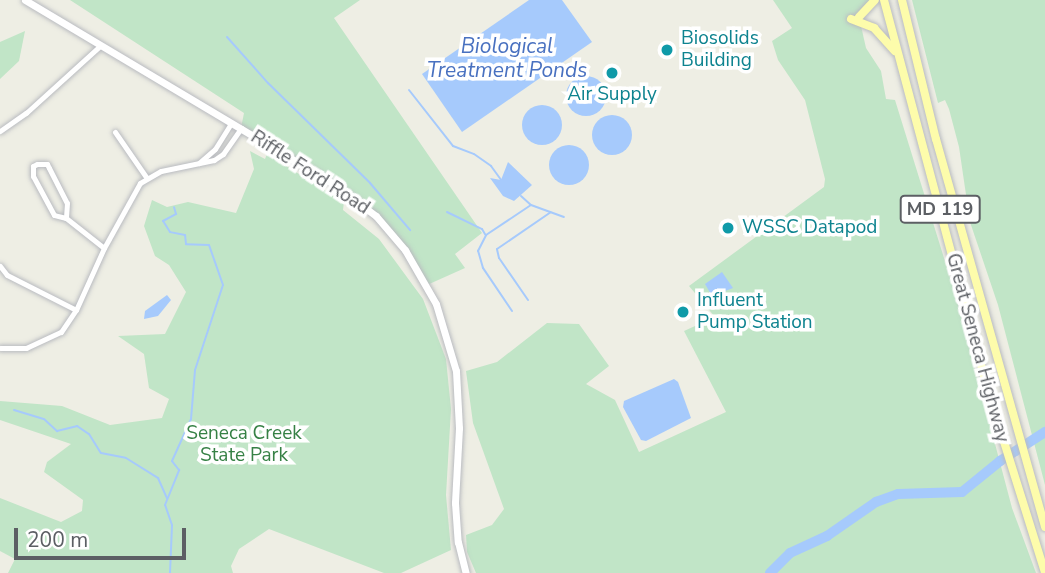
<!DOCTYPE html>
<html>
<head>
<meta charset="utf-8">
<style>
  body { margin:0 }
  #map { position:relative; width:1045px; height:573px; overflow:hidden; background:#eeeee4; font-family:"Nunito Sans",sans-serif }
  div>[style] { position:absolute }
  .green>* { inset:0; background:#c1e5c7 }
  .water>* { inset:0; background:#a6cafc }
  .round { border-radius:50% }
  .stream>* { height:2px; margin:-1px; padding:0 1px; transform-origin:1px; border-radius:1px; background:#a6cafc }
  .river>* { height:10px; margin:-5px; padding:0 5px; transform-origin:5px; border-radius:5px; background:#a6cafc }
  .roads { filter:drop-shadow(0 0 2px #b9bbc0) drop-shadow(0 0 2px #b9bbc0) }
  .street>* { height:5px; margin:-2.5px; padding:0 2.5px; transform-origin:2.5px; border-radius:2.5px; background:#fff }
  .secondary>* { height:7px; margin:-3.5px; padding:0 3.5px; transform-origin:3.5px; border-radius:3.5px; background:#fff }
  .primary>* { height:8px; margin:-4px; padding:0 4px; transform-origin:4px; border-radius:4px; background:#fdfcab }
  .dots>* { width:19px; height:19px; translate:-50% -50%; box-sizing:border-box; border:4px solid #fff; border-radius:50% }
  span { translate:-50% -50%; white-space:nowrap; text-align:center; line-height:1.15; -webkit-text-stroke:7px #fff; paint-order:stroke }
  .shield-label span { padding:2px 5px; background:#fff; border:2px solid; border-radius:5px; -webkit-text-stroke-width:0 }
  .shield-label { font-size:18px; color:#5c5f64; font-weight:700 }
  .culture-label { font-size:19px; color:#0d838f }
  .left { translate:0 -50%; text-align:left }
  .street-label { font-size:19px; color:#5c5f64 }
  .park-label { font-size:19px; color:#368145 }
  .water-label { font-size:21px; color:#4971c0; font-style:italic }
  .scale { position:absolute; left:14px; top:528px; width:172px; height:32px; box-sizing:border-box; border:4px solid #5c5f64; border-top:0; padding-left:9px; font-size:21px; line-height:24px; white-space:nowrap; color:#5c5f64; -webkit-text-stroke:5px #fff; paint-order:stroke }
</style>
</head>
<body>
<div id="map">
  <div class="green">
    <i style="clip-path:polygon(70px 0,360px 0,334px 18px,482px 233px,455px 254px,465px 268px,427px 285px,417px 268px,360px 203px,241px 128px,244px 113px)"></i>
    <i style="clip-path:polygon(773px 0,873px 0,859px 17px,866px 48px,881px 71px,886px 99px,895px 100px,957px 300px,1012px 508px,1036px 573px,476px 573px,467px 552px,466px 535px,492px 525px,504px 509px,473px 423px,466px 371px,497px 362px,547px 323px,579px 324px,609px 366px,586px 384px,615px 400px,639px 452px,726px 412px,684px 331px,715px 317px,689px 286px,824px 187px,825px 179px,805px 100px,778px 60px,772px 41px,792px 28px)"></i>
    <i style="clip-path:polygon(912px 0,1045px 0,1045px 485px,998px 305px,970px 222px,959px 147px,949px 109px,945px 100px,938px 103px)"></i>
    <i style="clip-path:polygon(25px 31px,19px 61px,0 79px,0 42px)"></i>
    <i style="clip-path:polygon(250px 151px,265px 159px,267px 154px,344px 202px,343px 210px,379px 239px,423px 299px,446px 359px,451px 409px,446px 495px,451px 550px,401px 573px,384px 573px,269px 529px,239px 549px,231px 566px,233px 573px,8px 573px,15px 559px,0 551px,0 498px,61px 522px,82px 511px,83px 500px,44px 472px,47px 462px,71px 444px,0 420px,0 401px,62px 406px,110px 425px,162px 418px,169px 399px,149px 388px,144px 354px,118px 336px,165px 334px,186px 292px,169px 265px,155px 256px,144px 226px,152px 200px,167px 207px,188px 202px,236px 213px,254px 169px)"></i>
  </div>
  <div class="water">
    <i style="clip-path:polygon(529px 0,562px 0,592px 42px,462px 132px,422px 74px)"></i>
    <i class="round" style="left:566px;top:76px;width:40px;height:40px"></i>
    <i class="round" style="left:522px;top:105px;width:40px;height:40px"></i>
    <i class="round" style="left:592px;top:115px;width:40px;height:40px"></i>
    <i class="round" style="left:549px;top:145px;width:40px;height:40px"></i>
    <i style="clip-path:polygon(508px 162px,532px 185px,514px 201px,503px 196px,490px 178px,501px 180px)"></i>
    <i style="clip-path:polygon(722px 272px,733px 288px,712px 296px,705px 284px)"></i>
    <i style="clip-path:polygon(167px 295px,171px 300px,158px 316px,144px 319px,145px 311px)"></i>
    <i style="clip-path:polygon(674px 379px,678px 382px,691px 418px,646px 441px,641px 440px,623px 407px,624px 401px)"></i>
  </div>
  <div class="stream">
    <i style="left:227px;top:37px;width:62px;rotate:48.3deg"></i>
    <i style="left:268px;top:83px;width:143px;rotate:44.4deg"></i>
    <i style="left:370px;top:183px;width:62px;rotate:49.6deg"></i>
    <i style="left:409px;top:90px;width:71px;rotate:51.8deg"></i>
    <i style="left:453px;top:146px;width:22px;rotate:21deg"></i>
    <i style="left:474px;top:154px;width:21px;rotate:35deg"></i>
    <i style="left:491px;top:166px;width:17px;rotate:54deg"></i>
    <i style="left:521px;top:196px;width:13px;rotate:42deg"></i>
    <i style="left:531px;top:205px;width:35px;rotate:20deg"></i>
    <i style="left:447px;top:212px;width:39px;rotate:26deg"></i>
    <i style="left:482px;top:229px;width:6px;rotate:59deg"></i>
    <i style="left:528px;top:300px;width:51px;rotate:-124.6deg"></i>
    <i style="left:499px;top:258px;width:9px;rotate:-103deg"></i>
    <i style="left:497px;top:249px;width:65px;rotate:-34.4deg"></i>
    <i style="left:512px;top:311px;width:52px;rotate:-124deg"></i>
    <i style="left:483px;top:268px;width:18px;rotate:-106deg"></i>
    <i style="left:478px;top:251px;width:18px;rotate:-63deg"></i>
    <i style="left:486px;top:235px;width:54px;rotate:-33.7deg"></i>
    <i style="left:14px;top:410px;width:31px;rotate:17deg"></i>
    <i style="left:44px;top:419px;width:18px;rotate:43deg"></i>
    <i style="left:57px;top:431px;width:21px;rotate:-14deg"></i>
    <i style="left:77px;top:426px;width:14px;rotate:34deg"></i>
    <i style="left:89px;top:434px;width:22px;rotate:58deg"></i>
    <i style="left:101px;top:453px;width:25px;rotate:11deg"></i>
    <i style="left:126px;top:458px;width:38px;rotate:32deg"></i>
    <i style="left:158px;top:478px;width:22px;rotate:66deg"></i>
    <i style="left:170px;top:573px;width:48px;rotate:-87.6deg"></i>
    <i style="left:172px;top:525px;width:21px;rotate:-109deg"></i>
    <i style="left:165px;top:505px;width:38px;rotate:-68deg"></i>
    <i style="left:179px;top:470px;width:11px;rotate:-128deg"></i>
    <i style="left:172px;top:461px;width:46px;rotate:-65.7deg"></i>
    <i style="left:191px;top:419px;width:49px;rotate:-85.3deg"></i>
    <i style="left:195px;top:370px;width:89px;rotate:-71.8deg"></i>
    <i style="left:223px;top:285px;width:42px;rotate:-109.3deg"></i>
    <i style="left:209px;top:245px;width:23px;rotate:-178deg"></i>
    <i style="left:186px;top:244px;width:9px;rotate:-96deg"></i>
    <i style="left:185px;top:235px;width:15px;rotate:-169deg"></i>
    <i style="left:170px;top:232px;width:13px;rotate:-122deg"></i>
    <i style="left:163px;top:221px;width:15px;rotate:-28deg"></i>
    <i style="left:176px;top:214px;width:7px;rotate:-106deg"></i>
  </div>
  <div class="river">
    <i style="left:770px;top:573px;width:28px;rotate:-45deg"></i>
    <i style="left:790px;top:553px;width:41px;rotate:-24.7deg"></i>
    <i style="left:827px;top:536px;width:60px;rotate:-34.8deg"></i>
    <i style="left:876px;top:502px;width:23px;rotate:-20deg"></i>
    <i style="left:898px;top:494px;width:64px;rotate:-1.8deg"></i>
    <i style="left:962px;top:492px;width:49px;rotate:-39.2deg"></i>
    <i style="left:1000px;top:461px;width:54px;rotate:-32.8deg"></i>
  </div>
  <div class="roads">
    <div class="street">
      <i style="left:0;top:131px;width:32px;rotate:-35deg"></i>
      <i style="left:26px;top:113px;width:101px;rotate:-42.2deg"></i>
      <i style="left:115px;top:132px;width:55px;rotate:55.4deg"></i>
      <i style="left:199px;top:163px;width:21px;rotate:-41deg"></i>
      <i style="left:215px;top:149px;width:31px;rotate:-58deg"></i>
      <i style="left:66px;top:218px;width:12px;rotate:-166deg"></i>
      <i style="left:54px;top:215px;width:44px;rotate:-118.3deg"></i>
      <i style="left:33px;top:176px;width:10px;rotate:-90deg"></i>
      <i style="left:33px;top:166px;width:4px;rotate:-27deg"></i>
      <i style="left:37px;top:164px;width:10px"></i>
      <i style="left:47px;top:164px;width:4px;rotate:63deg"></i>
      <i style="left:49px;top:168px;width:39px;rotate:63deg"></i>
      <i style="left:67px;top:203px;width:15px;rotate:94deg"></i>
      <i style="left:66px;top:218px;width:48px;rotate:38.3deg"></i>
      <i style="left:0;top:266px;width:11px;rotate:52deg"></i>
      <i style="left:7px;top:275px;width:77px;rotate:26.9deg"></i>
      <i style="left:0;top:348px;width:26px"></i>
      <i style="left:26px;top:348px;width:38px;rotate:-25deg"></i>
      <i style="left:61px;top:332px;width:27px;rotate:-56deg"></i>
      <i style="left:76px;top:310px;width:68px;rotate:-65.7deg"></i>
      <i style="left:104px;top:248px;width:74px;rotate:-61deg"></i>
      <i style="left:140px;top:183px;width:24px;rotate:-30deg"></i>
      <i style="left:161px;top:171px;width:54px;rotate:-11.7deg"></i>
      <i style="left:214px;top:160px;width:11px;rotate:-34deg"></i>
      <i style="left:223px;top:154px;width:32px;rotate:-55deg"></i>
    </div>
    <div class="secondary">
      <i style="left:25px;top:0;width:357px;rotate:30.8deg"></i>
      <i style="left:332px;top:183px;width:55px;rotate:36.9deg"></i>
      <i style="left:376px;top:216px;width:45px;rotate:49.5deg"></i>
      <i style="left:405px;top:250px;width:62px;rotate:60.1deg"></i>
      <i style="left:436px;top:304px;width:70px;rotate:73.4deg"></i>
      <i style="left:456px;top:371px;width:57px;rotate:87deg"></i>
      <i style="left:459px;top:428px;width:75px;rotate:93.1deg"></i>
      <i style="left:455px;top:503px;width:39px;rotate:86deg"></i>
      <i style="left:458px;top:542px;width:32px;rotate:76deg"></i>
    </div>
    <div class="primary">
      <i style="left:884px;top:0;width:411px;rotate:75.1deg"></i>
      <i style="left:990px;top:397px;width:184px;rotate:72.6deg"></i>
      <i style="left:902px;top:0;width:143px;rotate:76.3deg"></i>
      <i style="left:936px;top:139px;width:403px;rotate:74.3deg"></i>
      <i style="left:859px;top:17px;width:23px;rotate:-47deg"></i>
      <i style="left:851px;top:19px;width:25px;rotate:21deg"></i>
      <i style="left:874px;top:28px;width:31px;rotate:48deg"></i>
    </div>
  </div>
  <div class="dots">
    <i style="left:667px;top:50px;background:#0f9aa8"></i>
    <i style="left:612px;top:73px;background:#0f9aa8"></i>
    <i style="left:728px;top:228px;background:#0f9aa8"></i>
    <i style="left:683px;top:312px;background:#0f9aa8"></i>
  </div>
  <div class="shield-label">
    <span style="left:940px;top:209px">MD 119</span>
  </div>
  <div class="culture-label">
    <span class="left" style="left:681px;top:50px">Biosolids<br>Building</span>
    <span style="left:612px;top:95px">Air Supply</span>
    <span class="left" style="left:742px;top:228px">WSSC Datapod</span>
    <span class="left" style="left:697px;top:312px">Influent<br>Pump Station</span>
  </div>
  <div class="street-label">
    <span style="left:310px;top:173px;rotate:33deg">Riffle Ford Road</span>
    <span style="left:977px;top:348px;rotate:75deg">Great Seneca Highway</span>
  </div>
  <div class="park-label">
    <span style="left:244px;top:445px">Seneca Creek<br>State Park</span>
  </div>
  <div class="water-label">
    <span style="left:507px;top:58px">Biological<br>Treatment Ponds</span>
  </div>
  <div class="scale">200 m</div>
</div>
</body>
</html>
